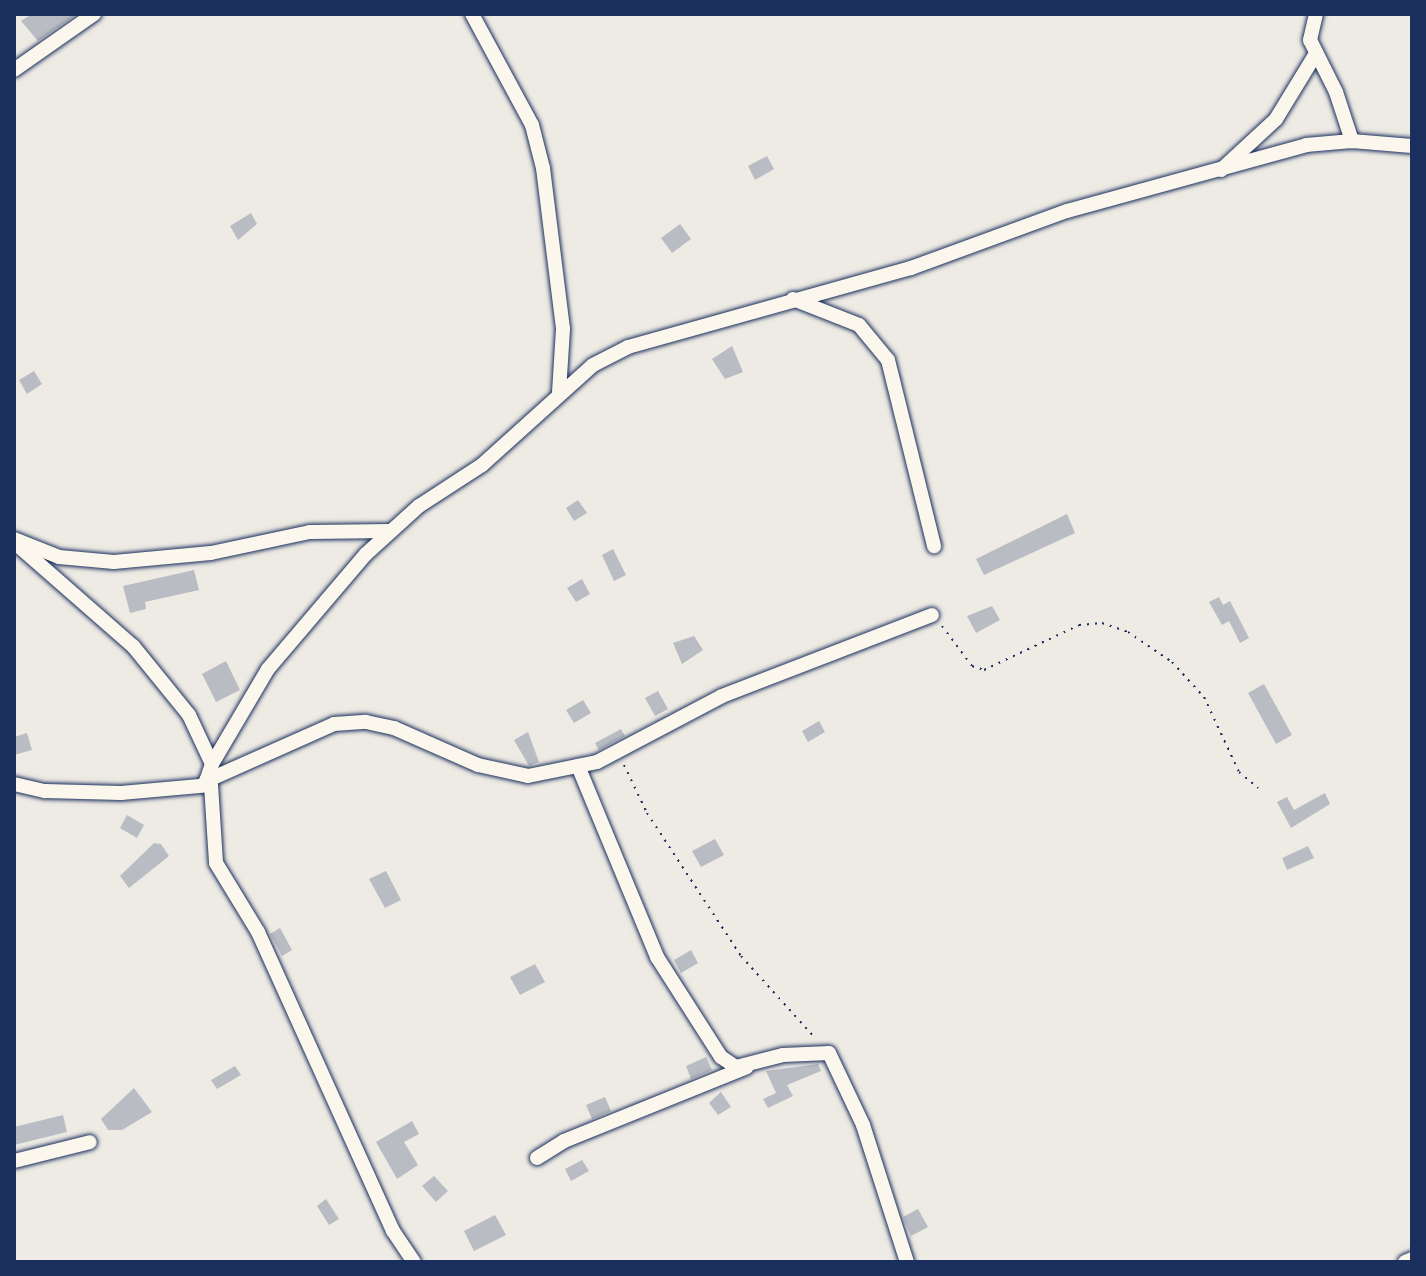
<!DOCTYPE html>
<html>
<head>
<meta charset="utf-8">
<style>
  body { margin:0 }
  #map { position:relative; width:1426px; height:1276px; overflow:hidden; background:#eeebe4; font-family:"Gochi Hand",sans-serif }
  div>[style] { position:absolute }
  .building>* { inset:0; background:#b9bcc3 }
  .path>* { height:2px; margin-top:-1px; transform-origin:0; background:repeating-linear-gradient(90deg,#1b2f5e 0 2px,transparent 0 8px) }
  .roads { filter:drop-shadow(0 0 2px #1b2f5e) drop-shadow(0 0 2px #1b2f5e) }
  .minor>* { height:14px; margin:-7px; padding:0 7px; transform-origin:7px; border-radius:7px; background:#fbf7ec }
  span { translate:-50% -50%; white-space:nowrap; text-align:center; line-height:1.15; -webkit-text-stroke:6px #fbf7ec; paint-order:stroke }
  .frame { position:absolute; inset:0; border:16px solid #1b2f5e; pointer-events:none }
</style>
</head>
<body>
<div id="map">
  <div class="building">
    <i style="clip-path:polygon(32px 14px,77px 14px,38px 41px,21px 21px)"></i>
    <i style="clip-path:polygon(767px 156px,774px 169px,755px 180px,748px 166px)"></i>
    <i style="clip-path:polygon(251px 213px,257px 224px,238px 240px,230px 226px)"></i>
    <i style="clip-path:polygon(680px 224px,691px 239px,672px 253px,661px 238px)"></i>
    <i style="clip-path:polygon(732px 346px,743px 372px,725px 379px,712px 359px)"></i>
    <i style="clip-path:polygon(34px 371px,42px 384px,27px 394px,19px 380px)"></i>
    <i style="clip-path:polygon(578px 500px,587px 513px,574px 521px,566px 508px)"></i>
    <i style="clip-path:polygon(1067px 514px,1075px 533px,984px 575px,976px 559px)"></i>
    <i style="clip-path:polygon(613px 549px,626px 575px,614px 581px,602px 555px)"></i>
    <i style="clip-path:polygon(194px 570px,199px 590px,145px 602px,146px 609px,130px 613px,123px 586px)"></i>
    <i style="clip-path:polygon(582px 579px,590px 594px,576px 602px,567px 588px)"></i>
    <i style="clip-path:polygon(1219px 597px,1223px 605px,1230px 601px,1249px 638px,1240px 643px,1229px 621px,1222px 625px,1209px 602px)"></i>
    <i style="clip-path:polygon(992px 606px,1000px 620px,976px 633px,967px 616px)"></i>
    <i style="clip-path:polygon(694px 636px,703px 650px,682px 664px,673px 643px)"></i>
    <i style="clip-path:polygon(226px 661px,240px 690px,216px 702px,202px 674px)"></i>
    <i style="clip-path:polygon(1264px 684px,1292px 735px,1276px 744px,1248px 693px)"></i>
    <i style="clip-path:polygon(658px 691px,668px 709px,655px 716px,645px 698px)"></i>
    <i style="clip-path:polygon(583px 700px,591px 713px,574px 723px,566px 710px)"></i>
    <i style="clip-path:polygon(819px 721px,825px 732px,808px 742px,802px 731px)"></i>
    <i style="clip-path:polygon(621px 729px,625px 736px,599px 750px,595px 743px)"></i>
    <i style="clip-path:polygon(528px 732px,539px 762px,529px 766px,514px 740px)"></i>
    <i style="clip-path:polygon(27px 733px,32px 750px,14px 755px,14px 737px)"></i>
    <i style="clip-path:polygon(1325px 793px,1330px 804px,1291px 828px,1277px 802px,1287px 797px,1294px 810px)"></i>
    <i style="clip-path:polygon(127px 815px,144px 825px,137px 838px,120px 828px)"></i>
    <i style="clip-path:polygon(715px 839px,724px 855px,701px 867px,692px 851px)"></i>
    <i style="clip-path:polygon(154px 843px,161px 844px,169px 856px,129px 888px,120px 876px)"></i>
    <i style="clip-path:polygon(1308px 846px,1314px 858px,1287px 870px,1282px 858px)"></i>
    <i style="clip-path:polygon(386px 871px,401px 900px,385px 908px,369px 879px)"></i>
    <i style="clip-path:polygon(280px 928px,292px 950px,282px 956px,270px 934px)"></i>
    <i style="clip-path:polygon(691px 950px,698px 963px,681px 973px,674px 960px)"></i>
    <i style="clip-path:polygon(535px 964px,545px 982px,520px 995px,510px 977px)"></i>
    <i style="clip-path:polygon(706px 1057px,712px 1070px,691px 1079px,686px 1066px)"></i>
    <i style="clip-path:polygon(818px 1064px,821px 1071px,787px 1085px,793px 1096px,768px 1108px,763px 1099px,776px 1093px,766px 1071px)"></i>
    <i style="clip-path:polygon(235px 1066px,241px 1075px,217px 1089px,211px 1080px)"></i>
    <i style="clip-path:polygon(134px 1088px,152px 1112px,122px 1130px,108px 1130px,101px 1119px)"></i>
    <i style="clip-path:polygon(721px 1092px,731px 1107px,718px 1115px,709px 1103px)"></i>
    <i style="clip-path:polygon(605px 1097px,611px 1111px,592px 1119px,586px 1105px)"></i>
    <i style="clip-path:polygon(63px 1115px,67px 1132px,14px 1145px,14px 1127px)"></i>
    <i style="clip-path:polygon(412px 1121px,419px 1134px,404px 1142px,418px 1165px,397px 1179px,376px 1142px)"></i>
    <i style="clip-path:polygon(582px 1160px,589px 1171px,571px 1181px,565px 1169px)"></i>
    <i style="clip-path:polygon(434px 1176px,448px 1191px,436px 1202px,422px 1186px)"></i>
    <i style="clip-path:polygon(326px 1199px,339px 1219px,329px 1225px,317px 1206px)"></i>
    <i style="clip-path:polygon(918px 1209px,928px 1227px,911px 1236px,903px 1217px)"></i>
    <i style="clip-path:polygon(495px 1215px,506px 1235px,474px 1251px,464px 1231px)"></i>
  </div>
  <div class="path">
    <i style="left:942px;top:626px;width:50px;rotate:53.1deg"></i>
    <i style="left:972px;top:666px;width:13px;rotate:18deg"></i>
    <i style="left:984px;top:670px;width:105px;rotate:-25.3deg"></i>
    <i style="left:1079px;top:625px;width:23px;rotate:-5deg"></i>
    <i style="left:1102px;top:623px;width:28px;rotate:19deg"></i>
    <i style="left:1128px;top:632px;width:53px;rotate:34.3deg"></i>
    <i style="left:1172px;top:662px;width:47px;rotate:47.6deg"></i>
    <i style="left:1204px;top:697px;width:83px;rotate:65deg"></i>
    <i style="left:1239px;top:772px;width:25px;rotate:40deg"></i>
    <i style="left:624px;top:765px;width:53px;rotate:64.4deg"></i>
    <i style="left:647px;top:813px;width:171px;rotate:56.7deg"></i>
    <i style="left:741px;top:956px;width:112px;rotate:47.9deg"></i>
  </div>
  <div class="roads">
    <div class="minor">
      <i style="left:472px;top:14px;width:126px;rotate:61.6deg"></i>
      <i style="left:532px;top:125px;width:44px;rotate:75.7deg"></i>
      <i style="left:543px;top:168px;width:162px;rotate:82.9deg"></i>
      <i style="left:563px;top:329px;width:64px;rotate:93.6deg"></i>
      <i style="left:1316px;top:14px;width:27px;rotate:103deg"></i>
      <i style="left:1310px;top:40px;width:58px;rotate:63.4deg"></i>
      <i style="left:1336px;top:92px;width:52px;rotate:71.9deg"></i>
      <i style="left:14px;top:70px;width:98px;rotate:-35deg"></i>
      <i style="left:1221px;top:170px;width:75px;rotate:-42.8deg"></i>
      <i style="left:1276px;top:119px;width:75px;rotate:-58.6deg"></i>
      <i style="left:793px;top:299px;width:71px;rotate:21.5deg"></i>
      <i style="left:859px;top:325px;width:45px;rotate:50.4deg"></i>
      <i style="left:888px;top:360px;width:192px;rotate:76.1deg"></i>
      <i style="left:14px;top:539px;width:48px;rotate:21.8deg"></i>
      <i style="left:59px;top:557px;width:55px;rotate:5.2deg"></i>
      <i style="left:114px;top:562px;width:97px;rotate:-5.3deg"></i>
      <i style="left:211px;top:553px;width:101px;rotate:-12deg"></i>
      <i style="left:310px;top:532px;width:80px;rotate:-0.7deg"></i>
      <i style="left:14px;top:542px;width:158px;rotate:41.2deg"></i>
      <i style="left:133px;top:646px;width:89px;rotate:50.9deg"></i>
      <i style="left:189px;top:715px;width:54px;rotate:64.9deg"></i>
      <i style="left:212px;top:764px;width:18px;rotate:109deg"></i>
      <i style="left:206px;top:781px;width:6px;rotate:39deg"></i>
      <i style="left:211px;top:785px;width:78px;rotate:86.3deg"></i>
      <i style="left:216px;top:863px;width:81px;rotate:58.7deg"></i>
      <i style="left:258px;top:932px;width:328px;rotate:65.7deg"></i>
      <i style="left:393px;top:1231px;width:37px;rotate:56deg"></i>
      <i style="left:212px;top:764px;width:110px;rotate:-59.5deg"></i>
      <i style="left:268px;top:669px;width:151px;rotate:-49.6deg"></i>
      <i style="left:366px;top:554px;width:72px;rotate:-42.2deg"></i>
      <i style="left:419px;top:506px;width:75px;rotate:-33.1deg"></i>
      <i style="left:482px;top:465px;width:149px;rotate:-42deg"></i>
      <i style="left:593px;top:365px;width:39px;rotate:-27deg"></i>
      <i style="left:628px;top:347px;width:294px;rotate:-15.6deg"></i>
      <i style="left:911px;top:268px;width:166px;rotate:-20.1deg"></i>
      <i style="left:1067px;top:211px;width:248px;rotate:-15.4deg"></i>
      <i style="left:1306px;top:145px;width:46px;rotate:-5deg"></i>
      <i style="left:1352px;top:141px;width:60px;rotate:4.8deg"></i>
      <i style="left:578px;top:766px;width:207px;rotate:67.5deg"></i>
      <i style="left:657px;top:957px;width:119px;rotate:57.4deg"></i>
      <i style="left:721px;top:1057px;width:18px;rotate:34deg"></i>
      <i style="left:736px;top:1067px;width:49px;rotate:-14.3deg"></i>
      <i style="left:783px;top:1055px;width:46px;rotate:-2.5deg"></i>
      <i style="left:829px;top:1053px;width:80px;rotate:64.7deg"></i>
      <i style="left:863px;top:1125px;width:144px;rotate:72.2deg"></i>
      <i style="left:206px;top:781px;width:140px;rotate:-24deg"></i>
      <i style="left:334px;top:724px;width:32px;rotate:-4deg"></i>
      <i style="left:366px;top:722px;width:29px;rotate:12deg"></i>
      <i style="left:394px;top:728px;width:92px;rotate:23.8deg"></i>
      <i style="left:478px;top:765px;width:51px;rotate:12.4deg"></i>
      <i style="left:528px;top:776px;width:70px;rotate:-11.5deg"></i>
      <i style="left:597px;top:762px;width:141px;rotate:-27.8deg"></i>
      <i style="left:722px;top:696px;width:225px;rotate:-21.1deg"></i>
      <i style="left:14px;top:784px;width:32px;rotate:13deg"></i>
      <i style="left:45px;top:791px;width:76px;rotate:1.5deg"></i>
      <i style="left:121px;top:793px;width:90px;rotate:-5.1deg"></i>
      <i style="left:537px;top:1158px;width:32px;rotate:-32deg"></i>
      <i style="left:564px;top:1141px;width:197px;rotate:-22deg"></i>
      <i style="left:14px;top:1161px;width:78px;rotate:-14deg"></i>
      <i style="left:1405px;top:1262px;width:8px;rotate:-23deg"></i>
    </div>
  </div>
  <div class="frame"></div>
</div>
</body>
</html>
